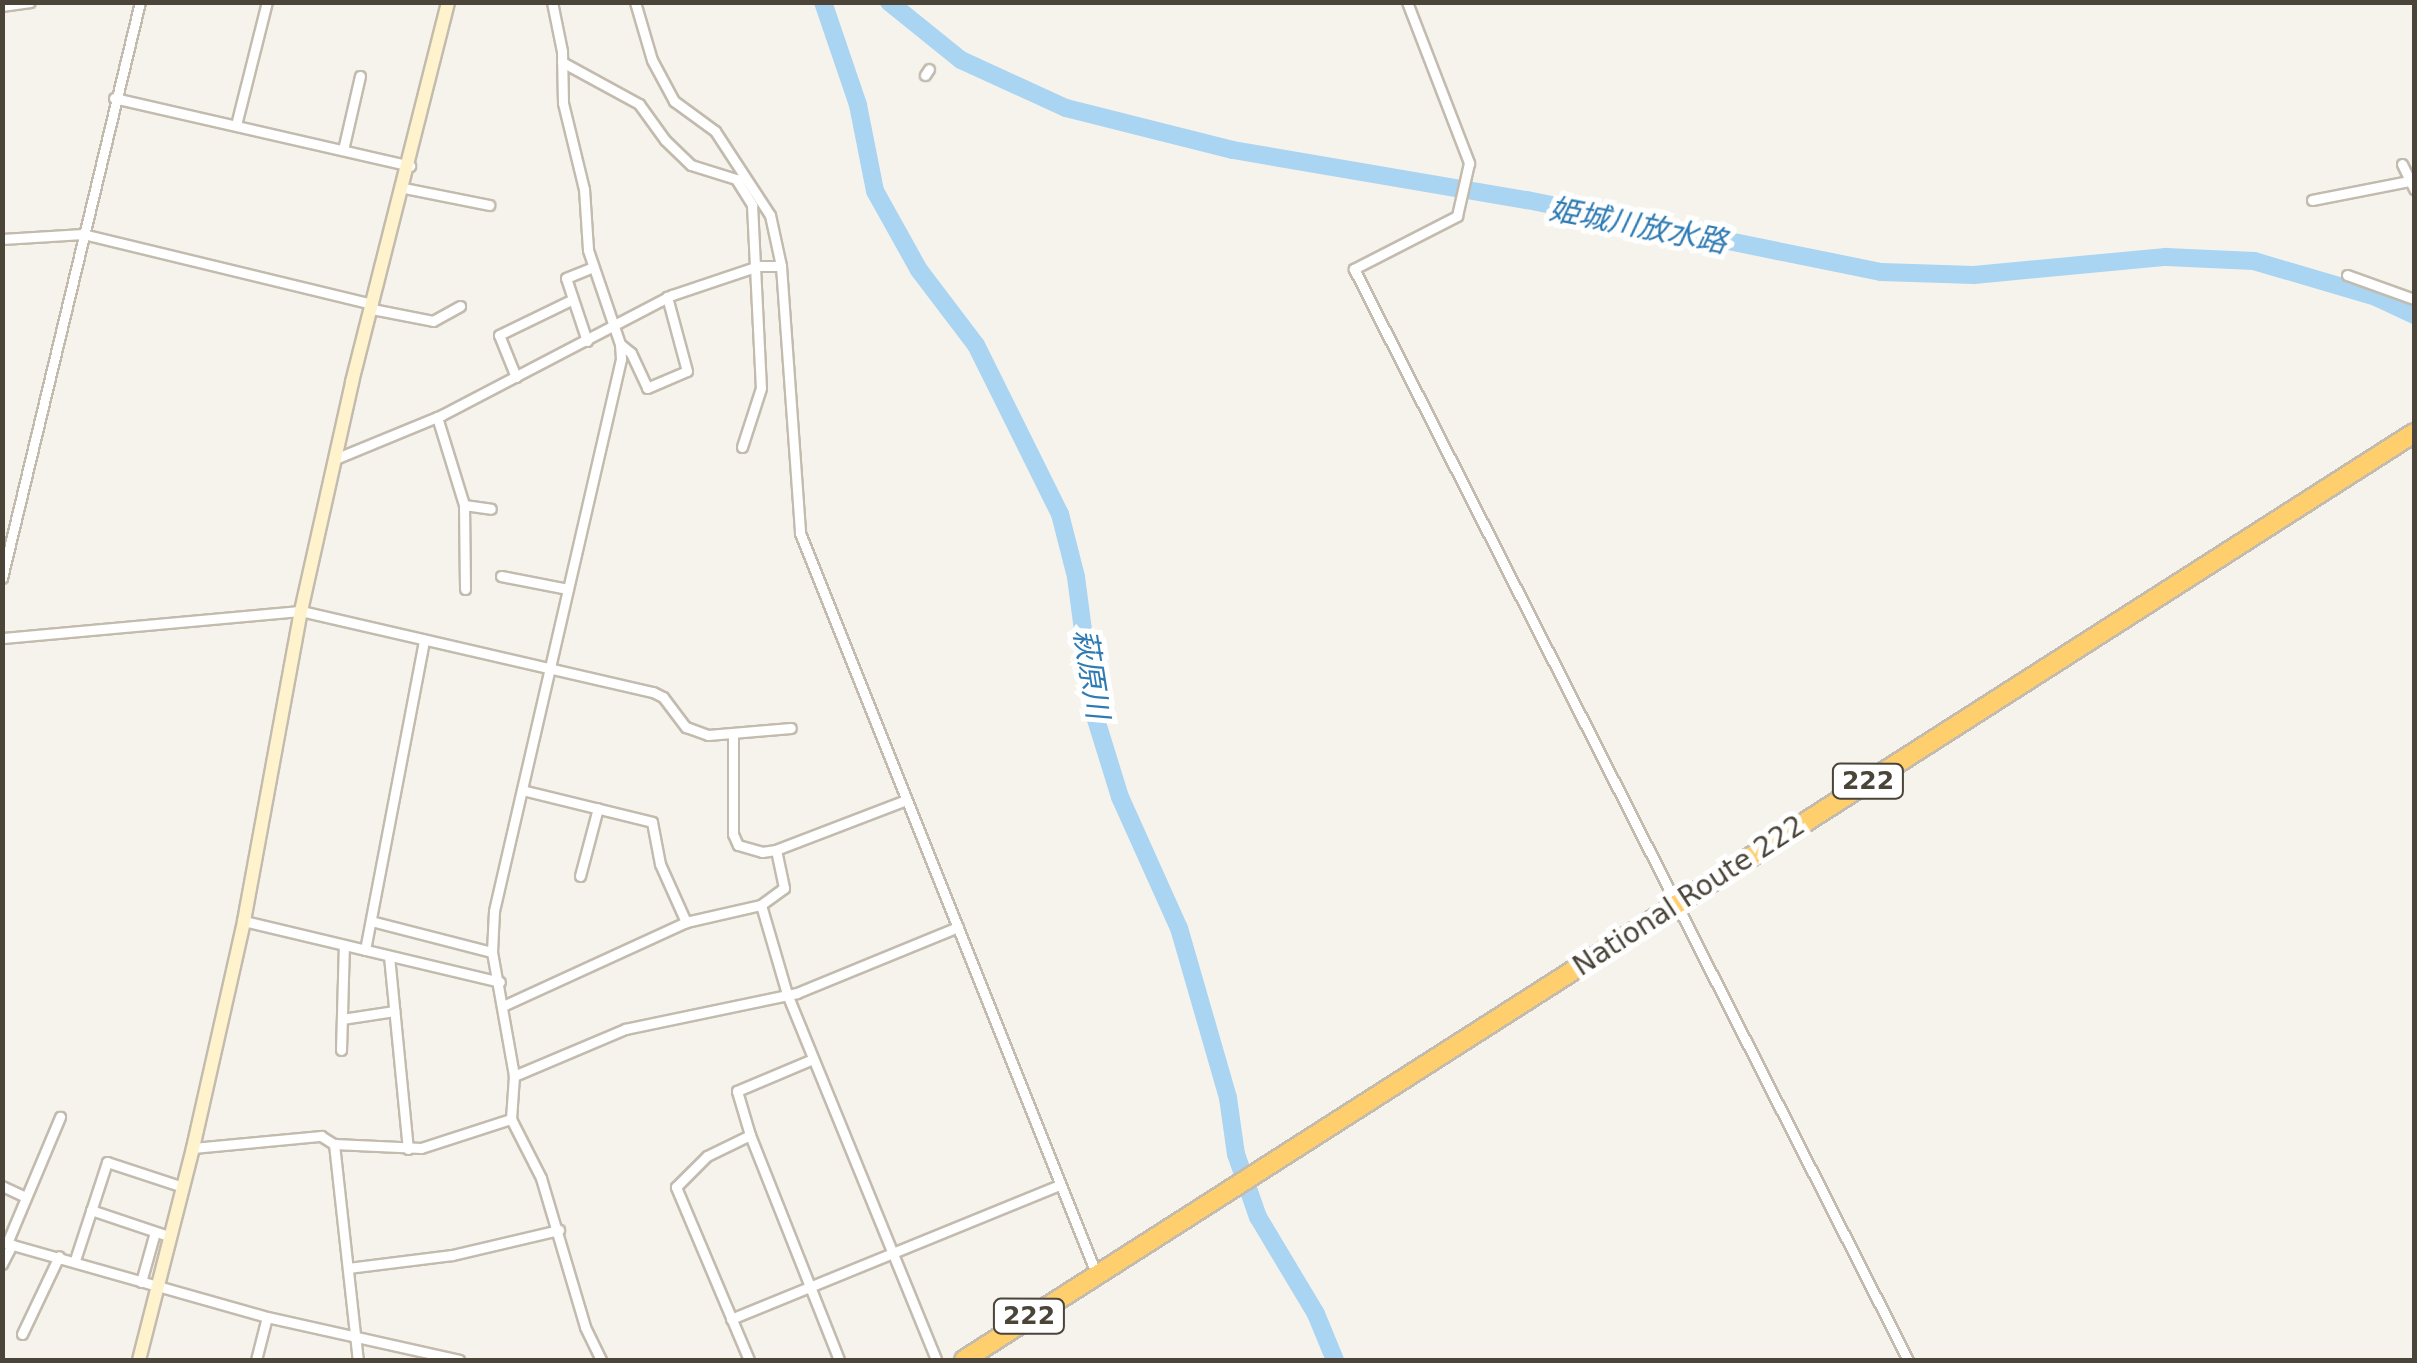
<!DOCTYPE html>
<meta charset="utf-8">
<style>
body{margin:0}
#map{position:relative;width:2417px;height:1363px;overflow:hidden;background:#f6f3ec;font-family:"DejaVu Sans","Noto Sans JP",sans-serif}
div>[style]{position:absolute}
.river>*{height:18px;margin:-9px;padding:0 9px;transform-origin:9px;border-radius:9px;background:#a9d4f2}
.roads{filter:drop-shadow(2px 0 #c2bbae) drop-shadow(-2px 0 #c2bbae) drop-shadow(0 2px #c2bbae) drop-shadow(0 -2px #c2bbae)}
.street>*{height:9px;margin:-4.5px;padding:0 4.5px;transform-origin:4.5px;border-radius:4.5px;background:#fff}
.secondary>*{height:12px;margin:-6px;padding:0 6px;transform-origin:6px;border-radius:6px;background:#fff3cd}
.highway>*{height:18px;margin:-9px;padding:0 9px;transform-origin:9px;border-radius:9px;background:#ffcf6e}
span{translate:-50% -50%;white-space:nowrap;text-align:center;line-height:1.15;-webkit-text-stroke:10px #fff;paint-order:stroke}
.shield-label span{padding:2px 8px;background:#fff;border:2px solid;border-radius:8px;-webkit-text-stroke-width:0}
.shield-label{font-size:25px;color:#4b4439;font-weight:700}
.street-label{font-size:28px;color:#4b4439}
.water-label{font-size:30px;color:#2e7ab2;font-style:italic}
.frame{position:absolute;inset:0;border:5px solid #4b4439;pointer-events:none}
</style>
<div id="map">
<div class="river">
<div style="left:823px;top:2px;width:109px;rotate:71.2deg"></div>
<div style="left:858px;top:105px;width:88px;rotate:78.8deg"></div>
<div style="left:875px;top:191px;width:90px;rotate:60.9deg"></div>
<div style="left:919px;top:270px;width:94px;rotate:52.8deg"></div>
<div style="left:976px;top:345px;width:189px;rotate:63.6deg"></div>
<div style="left:1060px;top:514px;width:65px;rotate:75.7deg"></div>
<div style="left:1076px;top:577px;width:137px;rotate:82.5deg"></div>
<div style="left:1094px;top:713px;width:88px;rotate:72.8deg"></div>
<div style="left:1120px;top:797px;width:144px;rotate:65.8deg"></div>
<div style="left:1179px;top:928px;width:177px;rotate:73.9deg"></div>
<div style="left:1228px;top:1098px;width:57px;rotate:81.9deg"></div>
<div style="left:1236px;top:1154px;width:67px;rotate:70.8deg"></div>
<div style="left:1258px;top:1217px;width:113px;rotate:59.1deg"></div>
<div style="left:1316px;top:1314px;width:50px;rotate:67.6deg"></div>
<div style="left:889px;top:2px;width:92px;rotate:38.9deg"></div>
<div style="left:961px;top:60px;width:115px;rotate:24.6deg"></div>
<div style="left:1066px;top:108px;width:172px;rotate:14.1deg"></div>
<div style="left:1233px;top:150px;width:298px;rotate:9.7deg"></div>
<div style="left:1527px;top:200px;width:361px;rotate:11.5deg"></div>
<div style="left:1881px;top:272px;width:93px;rotate:1.8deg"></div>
<div style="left:1974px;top:275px;width:193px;rotate:-5.4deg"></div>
<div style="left:2166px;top:257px;width:88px;rotate:2.6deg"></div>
<div style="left:2254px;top:261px;width:127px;rotate:16.4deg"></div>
<div style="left:2376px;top:297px;width:42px;rotate:25.3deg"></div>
</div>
<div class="roads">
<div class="street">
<div style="left:552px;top:2px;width:50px;rotate:78.5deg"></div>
<div style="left:562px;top:51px;width:52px;rotate:88.9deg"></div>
<div style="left:563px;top:103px;width:89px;rotate:76.3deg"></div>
<div style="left:584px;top:189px;width:61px;rotate:86.2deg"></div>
<div style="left:588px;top:250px;width:99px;rotate:71.2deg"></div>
<div style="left:620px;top:344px;width:15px;rotate:86deg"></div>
<div style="left:621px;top:359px;width:566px;rotate:102.96deg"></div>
<div style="left:494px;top:911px;width:41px;rotate:92.8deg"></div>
<div style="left:492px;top:952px;width:126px;rotate:79.9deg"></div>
<div style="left:514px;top:1076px;width:43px;rotate:94deg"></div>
<div style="left:511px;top:1119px;width:66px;rotate:63deg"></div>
<div style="left:541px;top:1178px;width:155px;rotate:73.5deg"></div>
<div style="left:585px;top:1327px;width:37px;rotate:64deg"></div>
<div style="left:635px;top:2px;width:60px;rotate:73.7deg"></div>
<div style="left:652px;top:60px;width:47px;rotate:61.8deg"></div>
<div style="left:674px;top:101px;width:51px;rotate:36.2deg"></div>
<div style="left:715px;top:131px;width:100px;rotate:56.8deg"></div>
<div style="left:770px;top:215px;width:52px;rotate:77.8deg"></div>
<div style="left:781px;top:266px;width:268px;rotate:85.9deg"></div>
<div style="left:800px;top:533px;width:797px;rotate:68.2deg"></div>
<div style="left:1407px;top:2px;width:173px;rotate:68.9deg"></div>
<div style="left:1469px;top:163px;width:54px;rotate:102.8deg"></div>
<div style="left:1457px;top:216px;width:116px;rotate:152.8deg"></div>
<div style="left:1354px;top:269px;width:1224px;rotate:63.08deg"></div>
<div style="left:2px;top:6px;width:28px;rotate:-8deg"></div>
<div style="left:562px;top:62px;width:88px;rotate:28.6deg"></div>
<div style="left:639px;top:104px;width:44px;rotate:54.2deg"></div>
<div style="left:665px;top:140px;width:36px;rotate:44deg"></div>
<div style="left:691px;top:165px;width:47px;rotate:17.3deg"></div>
<div style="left:736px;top:179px;width:31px;rotate:58deg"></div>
<div style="left:752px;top:205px;width:183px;rotate:87.2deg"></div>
<div style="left:761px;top:388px;width:62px;rotate:107.9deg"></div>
<div style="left:925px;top:75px;width:7px;rotate:-56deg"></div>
<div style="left:114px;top:98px;width:304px;rotate:12.9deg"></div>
<div style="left:236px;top:125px;width:127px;rotate:-75.9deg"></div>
<div style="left:343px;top:150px;width:76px;rotate:-77.1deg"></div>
<div style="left:2402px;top:164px;width:28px;rotate:64deg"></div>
<div style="left:404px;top:188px;width:87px;rotate:11.3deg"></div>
<div style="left:2312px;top:200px;width:104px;rotate:-11.1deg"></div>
<div style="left:2px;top:239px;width:81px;rotate:-3.5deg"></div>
<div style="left:83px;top:234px;width:298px;rotate:13.6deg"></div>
<div style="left:2347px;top:275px;width:71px;rotate:19.7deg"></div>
<div style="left:372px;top:309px;width:62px;rotate:11.1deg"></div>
<div style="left:433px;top:321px;width:31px;rotate:-29deg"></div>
<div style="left:587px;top:341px;width:66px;rotate:-108.4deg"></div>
<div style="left:566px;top:278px;width:29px;rotate:-22deg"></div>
<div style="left:620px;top:344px;width:14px;rotate:39deg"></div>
<div style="left:631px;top:353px;width:38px;rotate:65deg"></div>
<div style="left:647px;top:388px;width:43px;rotate:-23deg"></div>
<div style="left:687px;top:371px;width:77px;rotate:-105.1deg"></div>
<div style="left:516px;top:377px;width:45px;rotate:-112deg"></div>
<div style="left:499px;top:335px;width:82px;rotate:-25.9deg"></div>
<div style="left:437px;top:417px;width:92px;rotate:72.9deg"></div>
<div style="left:464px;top:505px;width:27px;rotate:8deg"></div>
<div style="left:335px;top:459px;width:116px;rotate:-22.4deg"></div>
<div style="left:442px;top:415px;width:259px;rotate:-27.6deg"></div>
<div style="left:672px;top:295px;width:91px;rotate:-18.6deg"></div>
<div style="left:758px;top:266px;width:23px"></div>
<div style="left:464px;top:505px;width:84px;rotate:89.3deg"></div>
<div style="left:501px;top:576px;width:68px;rotate:11deg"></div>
<div style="left:2px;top:578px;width:592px;rotate:-76.53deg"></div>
<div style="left:2px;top:638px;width:300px;rotate:-5.2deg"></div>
<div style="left:301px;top:611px;width:361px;rotate:13deg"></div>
<div style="left:653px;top:692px;width:11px;rotate:27deg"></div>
<div style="left:663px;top:697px;width:38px;rotate:53deg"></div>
<div style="left:686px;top:727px;width:23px;rotate:20deg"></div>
<div style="left:708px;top:735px;width:83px;rotate:-4.8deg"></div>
<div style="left:733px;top:733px;width:101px;rotate:90deg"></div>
<div style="left:733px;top:834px;width:12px;rotate:66deg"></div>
<div style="left:738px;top:845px;width:25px;rotate:16deg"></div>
<div style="left:762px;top:852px;width:14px;rotate:-8deg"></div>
<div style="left:522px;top:790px;width:134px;rotate:13.8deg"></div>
<div style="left:652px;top:822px;width:43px;rotate:79.2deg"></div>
<div style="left:660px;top:864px;width:64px;rotate:65.9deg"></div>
<div style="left:906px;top:800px;width:139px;rotate:159deg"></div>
<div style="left:776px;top:850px;width:39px;rotate:78deg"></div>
<div style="left:784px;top:888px;width:29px;rotate:144deg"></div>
<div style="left:761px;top:905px;width:93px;rotate:73.7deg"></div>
<div style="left:787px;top:994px;width:395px;rotate:67.8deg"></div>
<div style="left:580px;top:876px;width:70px;rotate:-75.2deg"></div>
<div style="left:244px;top:921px;width:263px;rotate:13.4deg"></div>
<div style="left:371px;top:921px;width:125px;rotate:14.4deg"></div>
<div style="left:365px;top:950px;width:316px;rotate:-79.2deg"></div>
<div style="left:389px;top:956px;width:194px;rotate:84.4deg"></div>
<div style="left:505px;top:1005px;width:199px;rotate:-24.6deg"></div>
<div style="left:686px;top:922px;width:77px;rotate:-12.8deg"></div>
<div style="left:342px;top:1019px;width:53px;rotate:-8.7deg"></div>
<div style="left:341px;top:1050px;width:105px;rotate:-88.4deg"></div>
<div style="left:514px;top:1076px;width:121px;rotate:-22.9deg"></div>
<div style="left:625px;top:1029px;width:176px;rotate:-11.8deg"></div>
<div style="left:797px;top:993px;width:174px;rotate:-22.3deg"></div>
<div style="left:750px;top:1135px;width:242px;rotate:68.4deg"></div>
<div style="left:334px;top:1144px;width:217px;rotate:83.7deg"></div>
<div style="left:193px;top:1148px;width:129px;rotate:-5.4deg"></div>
<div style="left:321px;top:1136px;width:15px;rotate:32deg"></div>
<div style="left:334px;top:1144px;width:87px;rotate:2.6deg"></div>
<div style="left:421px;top:1148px;width:95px;rotate:-17.9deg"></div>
<div style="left:2px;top:1186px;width:26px;rotate:25deg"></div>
<div style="left:91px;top:1210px;width:84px;rotate:18.6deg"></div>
<div style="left:2px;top:1242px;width:275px;rotate:15.8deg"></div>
<div style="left:267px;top:1317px;width:197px;rotate:12.6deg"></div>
<div style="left:7px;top:1243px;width:137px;rotate:-67.2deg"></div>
<div style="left:75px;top:1260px;width:103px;rotate:-71.9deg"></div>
<div style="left:107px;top:1162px;width:80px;rotate:18.2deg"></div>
<div style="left:2px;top:1264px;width:22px;rotate:-63deg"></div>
<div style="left:348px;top:1268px;width:105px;rotate:-7.1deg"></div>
<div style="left:452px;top:1255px;width:110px;rotate:-13.2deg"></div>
<div style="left:141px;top:1282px;width:52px;rotate:-74.4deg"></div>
<div style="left:731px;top:1319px;width:355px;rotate:-22.2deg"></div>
<div style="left:22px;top:1334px;width:86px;rotate:-64.6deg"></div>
<div style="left:256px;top:1360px;width:44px;rotate:-75.7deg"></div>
<div style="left:749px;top:1360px;width:188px;rotate:-112.9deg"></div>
<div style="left:676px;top:1187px;width:44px;rotate:-45deg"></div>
<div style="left:707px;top:1156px;width:48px;rotate:-26deg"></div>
<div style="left:750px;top:1135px;width:46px;rotate:-106.5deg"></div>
<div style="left:737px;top:1091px;width:82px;rotate:-22.8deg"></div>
</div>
<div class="secondary">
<div style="left:139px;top:1360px;width:219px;rotate:-75.7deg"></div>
<div style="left:193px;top:1148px;width:233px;rotate:-77.3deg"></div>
<div style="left:244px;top:921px;width:315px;rotate:-79.6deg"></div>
<div style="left:301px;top:611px;width:235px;rotate:-77.4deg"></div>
<div style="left:352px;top:382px;width:392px;rotate:-75.8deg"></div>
</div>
<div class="highway">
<div style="left:964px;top:1360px;width:1721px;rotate:-32.59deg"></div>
</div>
</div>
<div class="shield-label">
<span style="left:1868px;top:781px">222</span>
<span style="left:1029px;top:1316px">222</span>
</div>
<div class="street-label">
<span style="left:1689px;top:896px;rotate:-33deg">National Route 222</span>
</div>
<div class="water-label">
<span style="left:1638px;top:226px;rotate:11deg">姫城川放水路</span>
<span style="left:1091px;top:674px;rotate:81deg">萩原川</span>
</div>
<div class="frame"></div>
</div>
